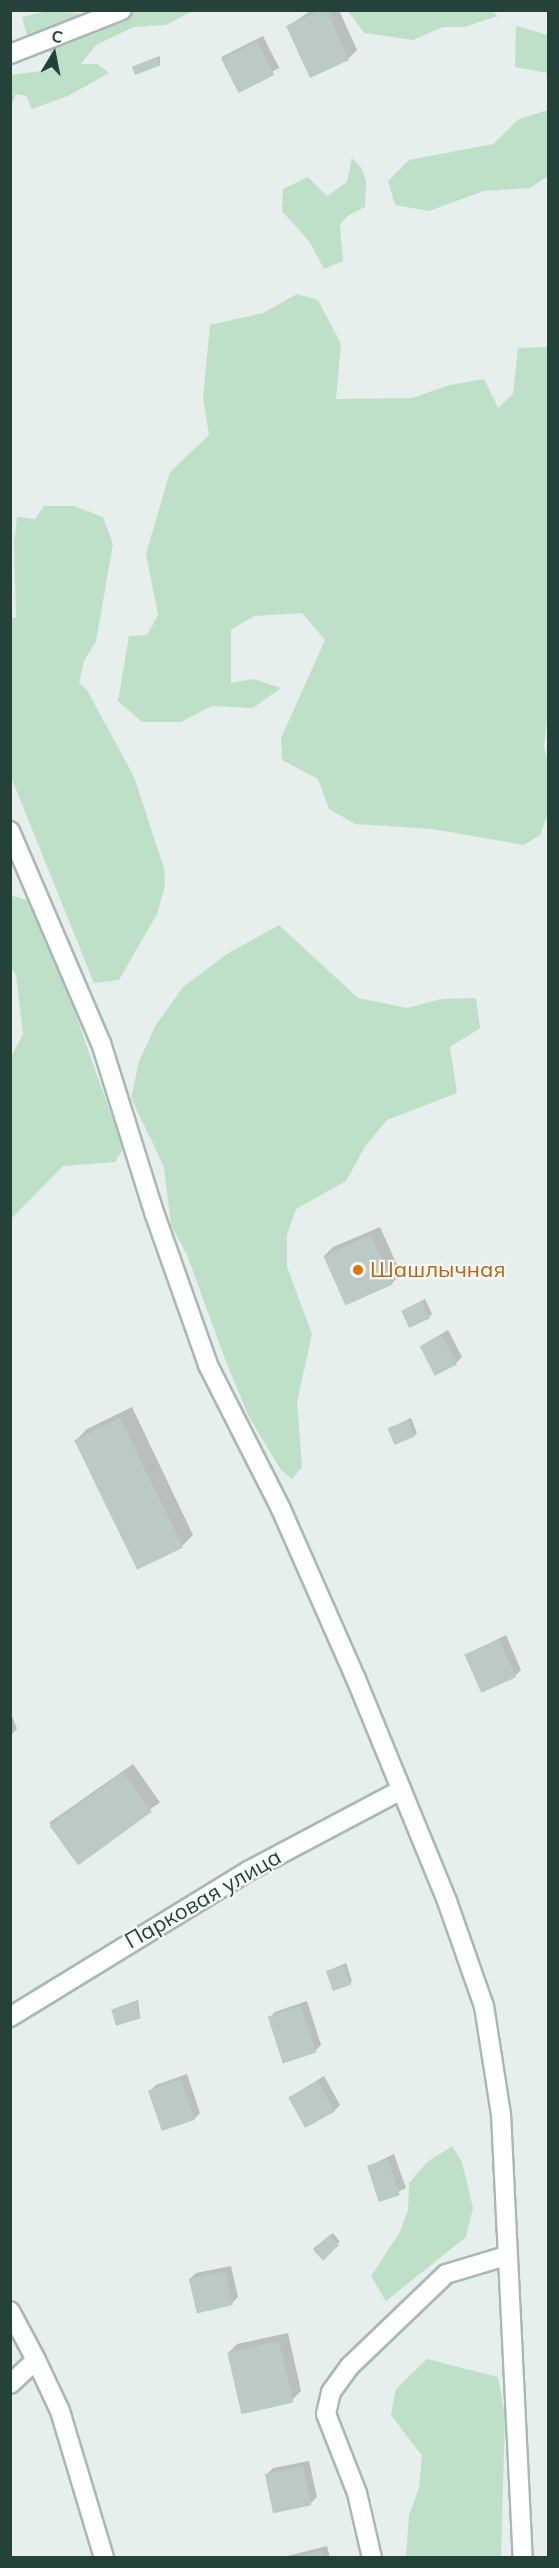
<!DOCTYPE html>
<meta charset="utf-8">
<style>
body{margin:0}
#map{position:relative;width:559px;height:2568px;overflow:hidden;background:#e6efeb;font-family:Mulish,sans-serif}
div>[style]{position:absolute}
.green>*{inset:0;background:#bfe0c8}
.shadow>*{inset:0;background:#0003;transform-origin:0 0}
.building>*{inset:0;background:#bbcac4;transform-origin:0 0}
.roads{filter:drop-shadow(2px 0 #a8b8b2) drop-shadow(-2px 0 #a8b8b2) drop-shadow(0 2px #a8b8b2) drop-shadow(0 -2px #a8b8b2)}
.minor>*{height:18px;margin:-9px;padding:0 9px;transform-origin:9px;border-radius:9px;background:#fff}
.secondary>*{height:18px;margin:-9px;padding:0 9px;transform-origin:9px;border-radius:9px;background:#fff}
.dots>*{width:16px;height:16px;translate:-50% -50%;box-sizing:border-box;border:3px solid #f7fbf9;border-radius:50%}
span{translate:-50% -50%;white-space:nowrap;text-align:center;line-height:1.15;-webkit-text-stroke:4.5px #f7fbf9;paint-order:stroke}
.food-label{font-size:22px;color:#c56008}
.left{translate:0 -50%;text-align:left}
.street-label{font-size:22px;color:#24423a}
.frame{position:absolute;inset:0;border:12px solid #24423a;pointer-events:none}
.north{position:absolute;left:24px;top:24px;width:60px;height:60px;-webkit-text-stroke:4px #f7fbf9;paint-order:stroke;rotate:10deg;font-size:16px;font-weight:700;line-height:24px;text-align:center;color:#24423a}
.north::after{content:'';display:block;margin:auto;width:21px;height:27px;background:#24423a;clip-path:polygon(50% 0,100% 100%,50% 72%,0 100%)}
</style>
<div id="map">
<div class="green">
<div style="clip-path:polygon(51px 10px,88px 15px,110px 11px,192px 11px,166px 25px,134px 27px,96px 45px,81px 64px,97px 64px,109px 73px,68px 96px,32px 109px,26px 96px,16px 94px,11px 106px,11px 75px,56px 69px,49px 50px,29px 42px,22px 17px)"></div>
<div style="clip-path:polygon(352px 11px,491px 10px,498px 16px,464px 27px,443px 27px,413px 40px,364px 33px,349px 12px)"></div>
<div style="clip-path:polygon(516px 26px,548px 35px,548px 73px,515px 67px)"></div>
<div style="clip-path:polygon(548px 110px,548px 176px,530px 188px,484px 191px,429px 211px,395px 205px,388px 181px,409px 160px,493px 144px,519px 119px)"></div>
<div style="clip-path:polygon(352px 158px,362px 169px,366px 181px,365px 207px,349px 215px,340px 224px,343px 261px,324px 269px,309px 241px,282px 211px,283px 189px,308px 177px,327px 196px,347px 182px)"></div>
<div style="clip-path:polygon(297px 294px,318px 300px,341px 344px,336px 399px,412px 398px,450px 385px,484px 379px,498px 408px,513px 394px,518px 348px,548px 347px,548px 712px,544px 747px,548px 760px,548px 813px,540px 835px,524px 845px,432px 829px,355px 824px,329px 809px,318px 779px,282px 760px,281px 738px,325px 640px,302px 613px,254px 616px,231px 630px,231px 683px,253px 679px,281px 688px,253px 708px,212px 706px,181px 722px,142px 722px,118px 701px,129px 636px,147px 635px,158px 615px,146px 554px,170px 472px,209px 435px,203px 399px,210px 325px,263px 313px)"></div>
<div style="clip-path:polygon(44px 506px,74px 506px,103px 517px,113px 544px,96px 641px,84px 661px,79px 683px,87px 690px,134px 777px,164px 868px,165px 886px,157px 914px,119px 980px,94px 983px,11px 777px,10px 619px,16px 617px,14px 544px,17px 517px,35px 519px)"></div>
<div style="clip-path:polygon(11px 895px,32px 902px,53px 950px,123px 1149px,115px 1162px,63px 1166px,11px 1219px,11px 1057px,23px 1034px,16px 975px,11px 968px)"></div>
<div style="clip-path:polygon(279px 925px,358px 998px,407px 1008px,442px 999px,476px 998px,480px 1028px,450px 1047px,457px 1093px,387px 1120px,366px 1145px,346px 1181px,296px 1209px,287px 1235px,287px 1267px,312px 1334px,297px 1402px,302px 1467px,292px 1479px,281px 1470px,249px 1417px,225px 1359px,187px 1255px,171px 1225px,164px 1167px,131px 1098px,139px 1061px,156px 1025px,183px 987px,227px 954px)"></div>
<div style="clip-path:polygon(452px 2146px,462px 2162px,473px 2208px,466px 2237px,386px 2301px,371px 2276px,400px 2232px,408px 2210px,409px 2183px,426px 2163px)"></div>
<div style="clip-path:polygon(427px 2359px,498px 2377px,505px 2415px,501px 2557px,406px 2557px,409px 2515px,419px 2488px,422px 2456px,391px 2415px,396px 2389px)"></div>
</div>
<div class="shadow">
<div style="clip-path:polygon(312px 10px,339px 10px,357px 50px,348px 59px,288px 26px)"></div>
<div style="left:263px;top:36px;width:36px;height:47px;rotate:63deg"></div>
<div style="clip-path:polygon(160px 56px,160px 64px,134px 69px,137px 66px)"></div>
<div style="clip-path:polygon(380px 1227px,401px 1274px,392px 1283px,324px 1256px,333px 1247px)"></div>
<div style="clip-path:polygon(425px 1299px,432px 1314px,429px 1317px,406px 1309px)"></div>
<div style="clip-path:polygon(448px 1330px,462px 1357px,456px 1363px,421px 1346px)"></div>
<div style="clip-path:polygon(132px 1407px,193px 1535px,182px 1546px,76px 1440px,87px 1429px)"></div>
<div style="clip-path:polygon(411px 1418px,417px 1433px,414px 1436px,390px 1428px)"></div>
<div style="clip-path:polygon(506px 1635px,521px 1670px,515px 1676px,466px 1655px)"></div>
<div style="clip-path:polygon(10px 1711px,17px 1729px,10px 1736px)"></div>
<div style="left:133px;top:1764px;width:47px;height:102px;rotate:55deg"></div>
<div style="clip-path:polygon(346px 1963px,352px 1981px,350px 1984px,327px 1971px)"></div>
<div style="clip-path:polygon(138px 2000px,140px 2017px,113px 2011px,116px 2008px)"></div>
<div style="clip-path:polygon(307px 2001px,321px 2045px,315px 2051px,269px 2018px,275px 2012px)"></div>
<div style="clip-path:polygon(187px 2074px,200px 2113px,194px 2119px,150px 2091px,156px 2085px)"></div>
<div style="clip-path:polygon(324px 2076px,340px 2105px,334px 2111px,290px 2097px)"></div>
<div style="clip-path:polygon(394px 2154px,406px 2188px,381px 2200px,369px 2166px)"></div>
<div style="left:333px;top:2233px;width:11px;height:25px;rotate:52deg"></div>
<div style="clip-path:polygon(231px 2266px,238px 2297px,232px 2303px,190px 2279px,196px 2273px)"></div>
<div style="clip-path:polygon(288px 2333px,301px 2391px,292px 2400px,228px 2353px,237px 2344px)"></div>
<div style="clip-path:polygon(309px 2461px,317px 2497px,311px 2503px,267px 2474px,273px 2468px)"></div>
<div style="clip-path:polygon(327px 2546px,330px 2558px,285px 2558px,287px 2556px)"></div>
</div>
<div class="building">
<div style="clip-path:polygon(320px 10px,327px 10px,349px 60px,310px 78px,286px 26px)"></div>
<div style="left:257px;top:41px;width:38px;height:40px;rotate:63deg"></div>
<div style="left:157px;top:57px;width:9px;height:27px;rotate:69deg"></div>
<div style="left:371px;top:1235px;width:54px;height:52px;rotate:66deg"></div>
<div style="left:422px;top:1301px;width:19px;height:23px;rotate:65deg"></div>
<div style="left:442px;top:1335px;width:33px;height:25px;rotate:63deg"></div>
<div style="left:120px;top:1418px;width:144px;height:51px;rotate:64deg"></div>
<div style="left:408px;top:1420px;width:18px;height:22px;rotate:68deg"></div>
<div style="left:499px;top:1639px;width:42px;height:38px;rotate:66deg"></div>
<div style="left:123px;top:1772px;width:49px;height:91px;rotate:54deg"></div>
<div style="left:344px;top:1965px;width:21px;height:19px;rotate:71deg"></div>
<div style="left:136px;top:2002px;width:17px;height:26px;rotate:73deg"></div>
<div style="left:301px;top:2006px;width:49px;height:35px;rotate:72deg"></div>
<div style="left:181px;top:2079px;width:43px;height:35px;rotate:71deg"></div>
<div style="left:318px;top:2081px;width:35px;height:34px;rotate:61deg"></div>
<div style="left:388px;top:2159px;width:38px;height:22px;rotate:72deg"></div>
<div style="left:329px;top:2235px;width:14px;height:22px;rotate:45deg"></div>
<div style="left:225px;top:2271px;width:35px;height:37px;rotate:77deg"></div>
<div style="left:279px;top:2341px;width:63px;height:53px;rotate:77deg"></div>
<div style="left:303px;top:2466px;width:40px;height:39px;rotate:78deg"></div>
<div style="clip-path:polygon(321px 2551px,323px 2558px,299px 2558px,299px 2557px)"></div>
</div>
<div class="roads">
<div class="minor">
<div style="left:10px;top:54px;width:120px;rotate:-21.4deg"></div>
<div style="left:10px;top:2017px;width:281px;rotate:-31.5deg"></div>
<div style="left:250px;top:1870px;width:171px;rotate:-27.9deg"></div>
<div style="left:10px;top:2311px;width:55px;rotate:62deg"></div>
<div style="left:36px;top:2360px;width:35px;rotate:137deg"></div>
<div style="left:36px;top:2360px;width:56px;rotate:64.8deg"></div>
<div style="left:60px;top:2411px;width:153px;rotate:73.3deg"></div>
<div style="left:372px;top:2558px;width:67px;rotate:-103deg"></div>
<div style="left:357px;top:2493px;width:85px;rotate:-111.4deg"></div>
<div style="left:326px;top:2414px;width:23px;rotate:-77deg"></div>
<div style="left:331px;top:2392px;width:32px;rotate:-54deg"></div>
<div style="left:350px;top:2366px;width:133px;rotate:-43.8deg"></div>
<div style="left:446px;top:2274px;width:63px;rotate:-16.7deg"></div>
</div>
<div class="secondary">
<div style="left:10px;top:831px;width:231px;rotate:66.8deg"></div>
<div style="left:101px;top:1043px;width:180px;rotate:72.6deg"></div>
<div style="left:155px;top:1215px;width:159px;rotate:70.5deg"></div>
<div style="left:208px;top:1365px;width:161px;rotate:63.1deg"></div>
<div style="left:281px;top:1509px;width:186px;rotate:66.2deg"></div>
<div style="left:356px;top:1679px;width:240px;rotate:67.7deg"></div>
<div style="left:447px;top:1901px;width:111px;rotate:70.6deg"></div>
<div style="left:484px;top:2006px;width:109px;rotate:81.1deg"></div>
<div style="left:501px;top:2114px;width:445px;rotate:87.2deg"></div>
</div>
</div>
<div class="dots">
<div style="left:358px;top:1270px;background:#e8710a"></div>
</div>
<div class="food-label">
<span class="left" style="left:370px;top:1270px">Шашлычная</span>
</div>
<div class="street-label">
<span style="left:203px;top:1899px;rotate:-30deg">Парковая улица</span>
</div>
<div class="frame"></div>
<div class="north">С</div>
</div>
